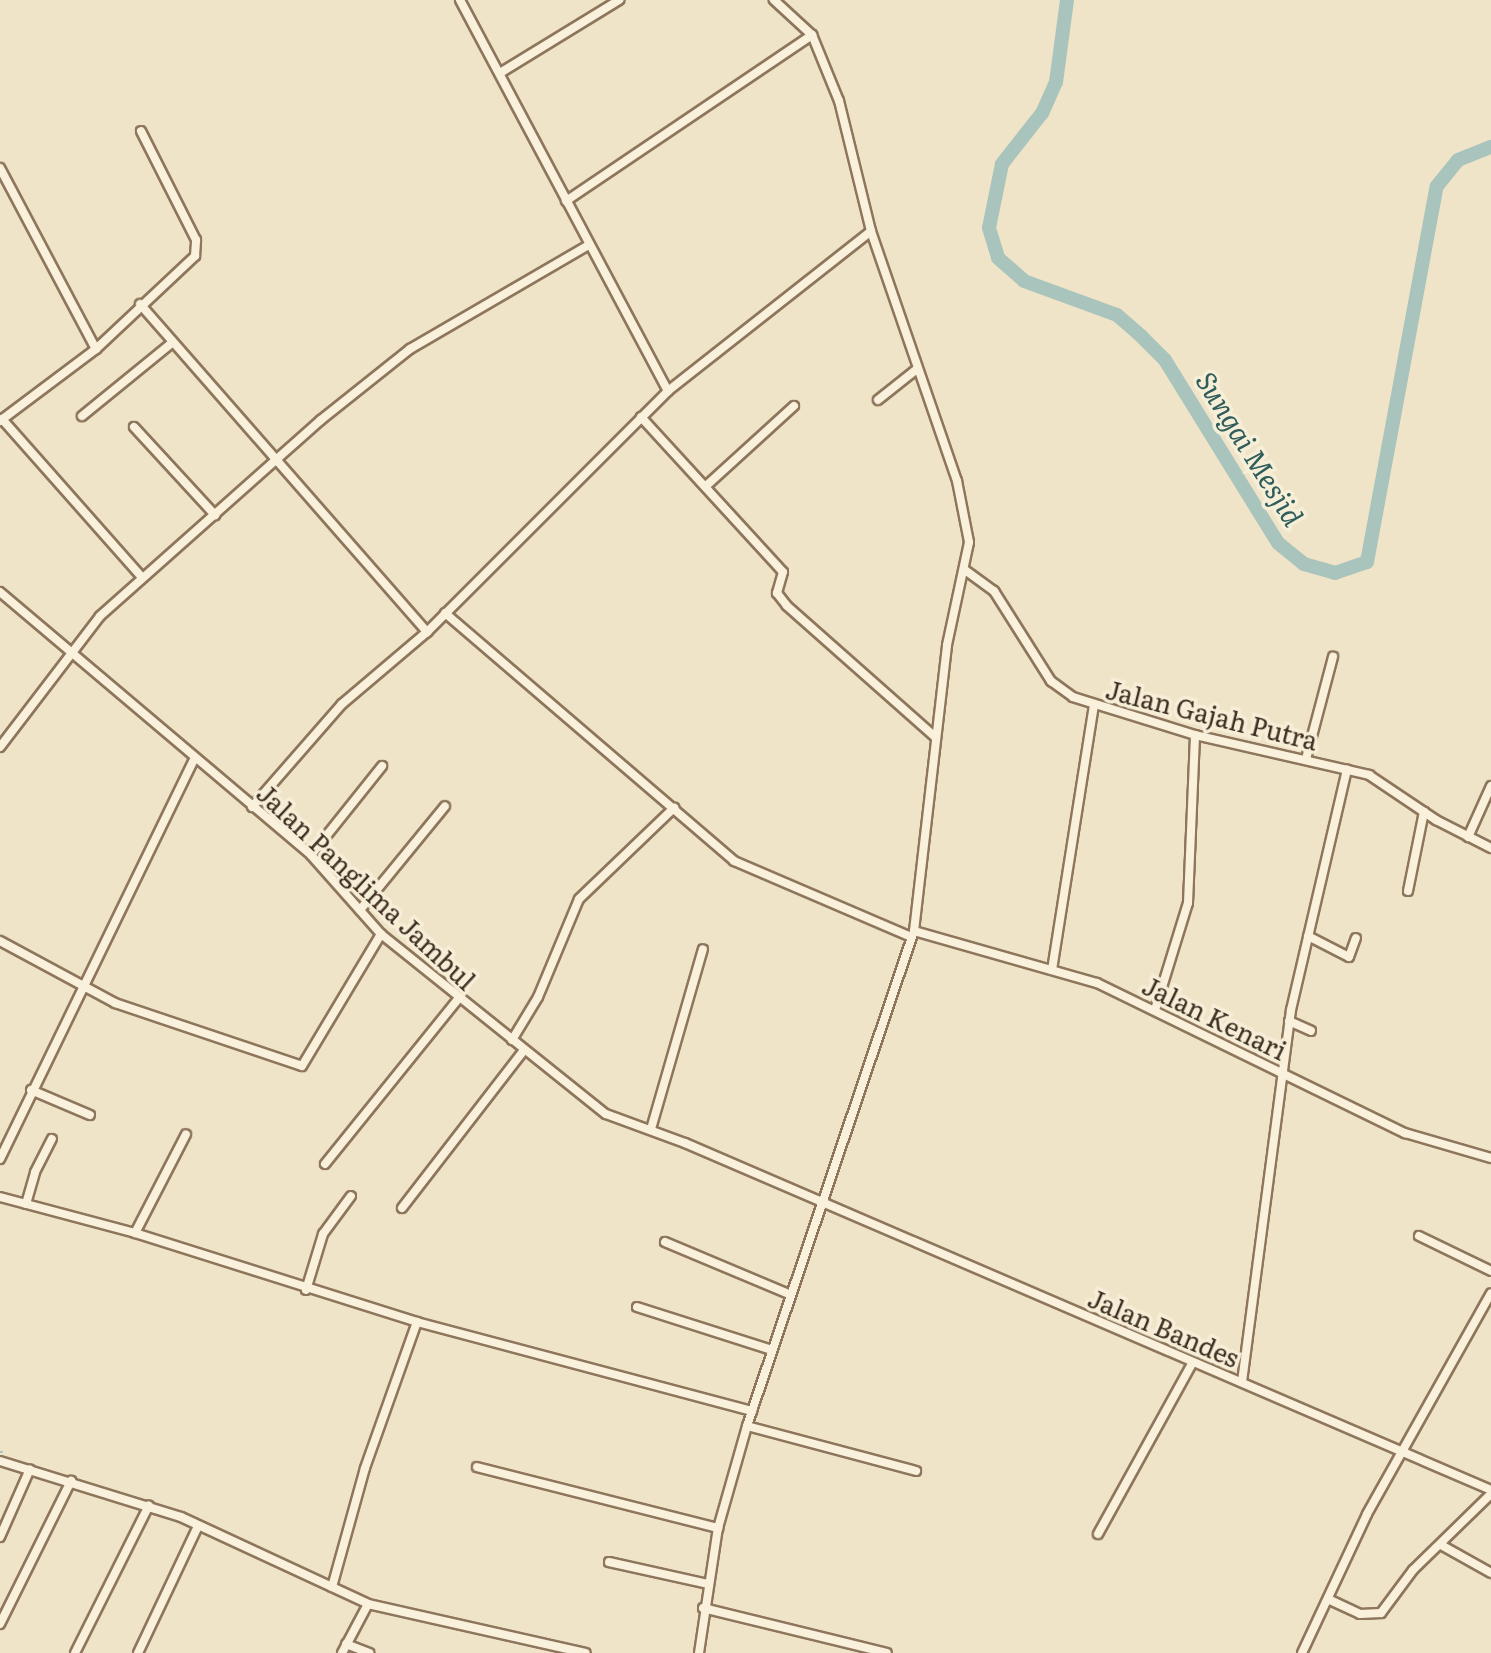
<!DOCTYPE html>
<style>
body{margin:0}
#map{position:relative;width:1491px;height:1653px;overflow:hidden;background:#f0e4c8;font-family:Literata,serif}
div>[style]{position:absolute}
.stream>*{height:2px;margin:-1px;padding:0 1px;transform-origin:1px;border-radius:1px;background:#a9c4bc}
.river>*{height:14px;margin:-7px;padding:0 7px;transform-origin:7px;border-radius:7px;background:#a9c4bc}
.roads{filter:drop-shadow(2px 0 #8d765c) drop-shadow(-2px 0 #8d765c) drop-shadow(0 2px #8d765c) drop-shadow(0 -2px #8d765c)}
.minor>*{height:8px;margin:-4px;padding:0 4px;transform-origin:4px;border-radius:4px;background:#faf1dc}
span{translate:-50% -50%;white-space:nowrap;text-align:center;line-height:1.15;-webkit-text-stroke:7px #f7eed8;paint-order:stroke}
.street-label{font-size:26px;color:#3d2e20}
.water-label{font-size:28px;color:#2f5d5a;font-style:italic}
</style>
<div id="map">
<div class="stream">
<div style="left:0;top:1452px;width:2px"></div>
</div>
<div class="river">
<div style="left:1067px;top:0;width:83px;rotate:97.6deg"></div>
<div style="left:1056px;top:82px;width:34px;rotate:114deg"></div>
<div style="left:1042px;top:113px;width:65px;rotate:128.1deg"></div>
<div style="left:1002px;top:164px;width:65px;rotate:101.5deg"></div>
<div style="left:989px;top:228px;width:31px;rotate:73deg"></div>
<div style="left:998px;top:258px;width:35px;rotate:41deg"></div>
<div style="left:1024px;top:281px;width:99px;rotate:20.1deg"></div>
<div style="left:1117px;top:315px;width:32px;rotate:41deg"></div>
<div style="left:1141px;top:336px;width:34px;rotate:45deg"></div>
<div style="left:1165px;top:360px;width:215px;rotate:58.3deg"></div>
<div style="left:1278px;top:543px;width:33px;rotate:39deg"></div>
<div style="left:1304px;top:564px;width:32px;rotate:16deg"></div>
<div style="left:1335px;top:573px;width:34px;rotate:-19deg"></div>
<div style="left:1367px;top:562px;width:382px;rotate:-79.5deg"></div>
<div style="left:1437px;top:186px;width:33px;rotate:-51deg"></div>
<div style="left:1458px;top:160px;width:35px;rotate:-22deg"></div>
</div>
<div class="roads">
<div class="minor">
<div style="left:460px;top:0;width:443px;rotate:62deg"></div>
<div style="left:500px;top:73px;width:140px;rotate:-31.5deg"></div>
<div style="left:0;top:168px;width:205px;rotate:62.1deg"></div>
<div style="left:566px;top:201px;width:297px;rotate:-34deg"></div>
<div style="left:140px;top:304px;width:436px;rotate:48.8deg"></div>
<div style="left:878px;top:400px;width:50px;rotate:-38.5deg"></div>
<div style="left:82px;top:416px;width:117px;rotate:-39.1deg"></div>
<div style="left:641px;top:417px;width:210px;rotate:47.5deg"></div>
<div style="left:783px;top:572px;width:22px;rotate:106deg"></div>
<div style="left:777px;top:593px;width:16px;rotate:52deg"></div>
<div style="left:787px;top:606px;width:198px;rotate:41.5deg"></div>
<div style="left:2px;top:419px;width:211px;rotate:48.5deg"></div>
<div style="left:0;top:421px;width:120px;rotate:-36.9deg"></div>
<div style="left:96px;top:349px;width:136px;rotate:-43.2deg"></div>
<div style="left:195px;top:256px;width:16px;rotate:-86deg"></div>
<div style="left:196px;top:240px;width:122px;rotate:-116.8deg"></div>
<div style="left:134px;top:427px;width:120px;rotate:47.4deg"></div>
<div style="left:706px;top:486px;width:119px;rotate:-42.3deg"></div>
<div style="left:965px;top:570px;width:36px;rotate:36deg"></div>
<div style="left:994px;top:591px;width:107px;rotate:57.7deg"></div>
<div style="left:1051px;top:681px;width:27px;rotate:36deg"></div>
<div style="left:1073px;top:697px;width:128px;rotate:17.3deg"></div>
<div style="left:1195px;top:735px;width:179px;rotate:12.9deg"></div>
<div style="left:1369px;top:775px;width:81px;rotate:33.9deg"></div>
<div style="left:1436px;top:820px;width:62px;rotate:27deg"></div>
<div style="left:0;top:592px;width:407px;rotate:40.2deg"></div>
<div style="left:311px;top:855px;width:106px;rotate:48.5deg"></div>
<div style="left:381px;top:934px;width:288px;rotate:38.7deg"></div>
<div style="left:606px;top:1114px;width:84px;rotate:20.2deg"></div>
<div style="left:685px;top:1143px;width:878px;rotate:23.29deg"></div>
<div style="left:445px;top:613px;width:381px;rotate:40.6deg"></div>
<div style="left:734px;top:861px;width:193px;rotate:23.2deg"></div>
<div style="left:0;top:747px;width:165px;rotate:-52.6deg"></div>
<div style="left:100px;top:616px;width:295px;rotate:-41.6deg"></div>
<div style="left:321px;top:420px;width:114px;rotate:-38.6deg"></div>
<div style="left:410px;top:349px;width:207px;rotate:-30.2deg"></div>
<div style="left:1306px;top:759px;width:106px;rotate:-75.2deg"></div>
<div style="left:252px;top:807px;width:137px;rotate:-48.9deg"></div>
<div style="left:342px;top:704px;width:111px;rotate:-40.3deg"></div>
<div style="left:427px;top:632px;width:341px;rotate:-45deg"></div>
<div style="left:668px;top:391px;width:258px;rotate:-38.2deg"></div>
<div style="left:1468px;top:837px;width:56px;rotate:-65.7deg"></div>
<div style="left:311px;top:855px;width:114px;rotate:-51.4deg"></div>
<div style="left:1408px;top:891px;width:81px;rotate:-78.6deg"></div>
<div style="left:360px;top:910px;width:134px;rotate:-50.7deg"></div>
<div style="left:914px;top:931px;width:190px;rotate:15.9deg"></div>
<div style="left:1097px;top:983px;width:343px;rotate:26deg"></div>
<div style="left:1405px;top:1133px;width:90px;rotate:16.2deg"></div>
<div style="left:1308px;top:936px;width:46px;rotate:27.1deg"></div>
<div style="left:1349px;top:957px;width:20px;rotate:-70deg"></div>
<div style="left:0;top:941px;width:131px;rotate:28.3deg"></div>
<div style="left:115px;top:1003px;width:197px;rotate:18.6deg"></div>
<div style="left:302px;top:1066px;width:154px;rotate:-59.1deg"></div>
<div style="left:1052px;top:970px;width:268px;rotate:-81deg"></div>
<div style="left:1155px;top:1010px;width:112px;rotate:-72.9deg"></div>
<div style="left:1188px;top:903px;width:168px;rotate:-87.6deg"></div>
<div style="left:1289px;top:1021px;width:24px;rotate:24deg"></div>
<div style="left:512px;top:1040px;width:50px;rotate:-58.8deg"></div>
<div style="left:538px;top:997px;width:106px;rotate:-67.3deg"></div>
<div style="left:579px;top:899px;width:132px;rotate:-43.8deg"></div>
<div style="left:31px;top:1090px;width:64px;rotate:23deg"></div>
<div style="left:651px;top:1129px;width:187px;rotate:-73.9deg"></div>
<div style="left:0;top:1159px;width:446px;rotate:-64.1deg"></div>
<div style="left:325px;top:1164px;width:212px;rotate:-51.1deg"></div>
<div style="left:0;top:1197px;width:140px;rotate:14.9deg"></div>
<div style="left:135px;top:1233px;width:296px;rotate:17.5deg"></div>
<div style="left:417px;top:1322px;width:347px;rotate:14.9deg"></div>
<div style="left:26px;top:1204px;width:33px;rotate:-74deg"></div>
<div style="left:35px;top:1172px;width:37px;rotate:-63deg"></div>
<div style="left:402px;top:1208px;width:200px;rotate:-52.3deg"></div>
<div style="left:135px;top:1233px;width:111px;rotate:-62.7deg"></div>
<div style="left:1419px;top:1236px;width:80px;rotate:25.9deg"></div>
<div style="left:665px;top:1242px;width:134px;rotate:22.8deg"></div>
<div style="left:306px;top:1290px;width:59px;rotate:-73.1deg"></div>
<div style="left:323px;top:1234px;width:47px;rotate:-53.6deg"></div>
<div style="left:637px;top:1307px;width:142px;rotate:17.7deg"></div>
<div style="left:1242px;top:1382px;width:375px;rotate:-82.5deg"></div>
<div style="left:1291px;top:1010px;width:247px;rotate:-76.9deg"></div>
<div style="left:747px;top:1426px;width:175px;rotate:14.9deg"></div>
<div style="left:0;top:1461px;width:189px;rotate:17.2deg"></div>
<div style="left:181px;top:1517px;width:206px;rotate:24.9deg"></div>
<div style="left:368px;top:1604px;width:223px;rotate:12.7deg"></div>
<div style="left:477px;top:1467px;width:249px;rotate:14.2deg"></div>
<div style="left:1098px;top:1534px;width:194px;rotate:-61.1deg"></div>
<div style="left:0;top:1537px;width:74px;rotate:-66.2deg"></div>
<div style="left:1441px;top:1545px;width:57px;rotate:29.2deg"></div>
<div style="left:609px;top:1562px;width:101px;rotate:12.5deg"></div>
<div style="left:332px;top:1587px;width:123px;rotate:-74.5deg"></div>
<div style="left:365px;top:1468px;width:155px;rotate:-70.4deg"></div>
<div style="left:1330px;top:1600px;width:33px;rotate:25deg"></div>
<div style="left:1360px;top:1614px;width:21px;rotate:-3deg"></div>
<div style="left:1381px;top:1613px;width:54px;rotate:-53.3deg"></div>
<div style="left:1413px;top:1570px;width:109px;rotate:-44.3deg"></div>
<div style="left:703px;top:1608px;width:189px;rotate:13.7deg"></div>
<div style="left:0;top:1624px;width:160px;rotate:-63.6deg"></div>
<div style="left:346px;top:1644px;width:25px;rotate:21deg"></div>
<div style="left:75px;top:1653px;width:165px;rotate:-63.4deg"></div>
<div style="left:138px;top:1653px;width:140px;rotate:-64.7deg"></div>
<div style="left:342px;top:1653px;width:55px;rotate:-62deg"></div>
<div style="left:699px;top:1653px;width:126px;rotate:-81.4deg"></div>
<div style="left:718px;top:1528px;width:106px;rotate:-74.1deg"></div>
<div style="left:747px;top:1426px;width:522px;rotate:-71.36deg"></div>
<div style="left:914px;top:931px;width:288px;rotate:-83.4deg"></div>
<div style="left:947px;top:645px;width:105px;rotate:-77.9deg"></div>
<div style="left:969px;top:542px;width:62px;rotate:-101.1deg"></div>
<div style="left:957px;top:481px;width:264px;rotate:-109deg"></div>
<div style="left:871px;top:231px;width:134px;rotate:-103.8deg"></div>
<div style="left:839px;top:101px;width:71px;rotate:-112.2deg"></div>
<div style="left:812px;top:35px;width:52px;rotate:-137.4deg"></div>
<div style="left:1302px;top:1653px;width:153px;rotate:-64.9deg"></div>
<div style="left:1367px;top:1514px;width:253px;rotate:-60.7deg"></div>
</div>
</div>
<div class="street-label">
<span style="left:1212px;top:714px;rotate:14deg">Jalan Gajah Putra</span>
<span style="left:367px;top:886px;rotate:43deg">Jalan Panglima Jambul</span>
<span style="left:1215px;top:1017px;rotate:26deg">Jalan Kenari</span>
<span style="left:1164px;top:1327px;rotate:23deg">Jalan Bandes</span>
</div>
<div class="water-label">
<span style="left:1251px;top:448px;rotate:58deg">Sungai Mesjid</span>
</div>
</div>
